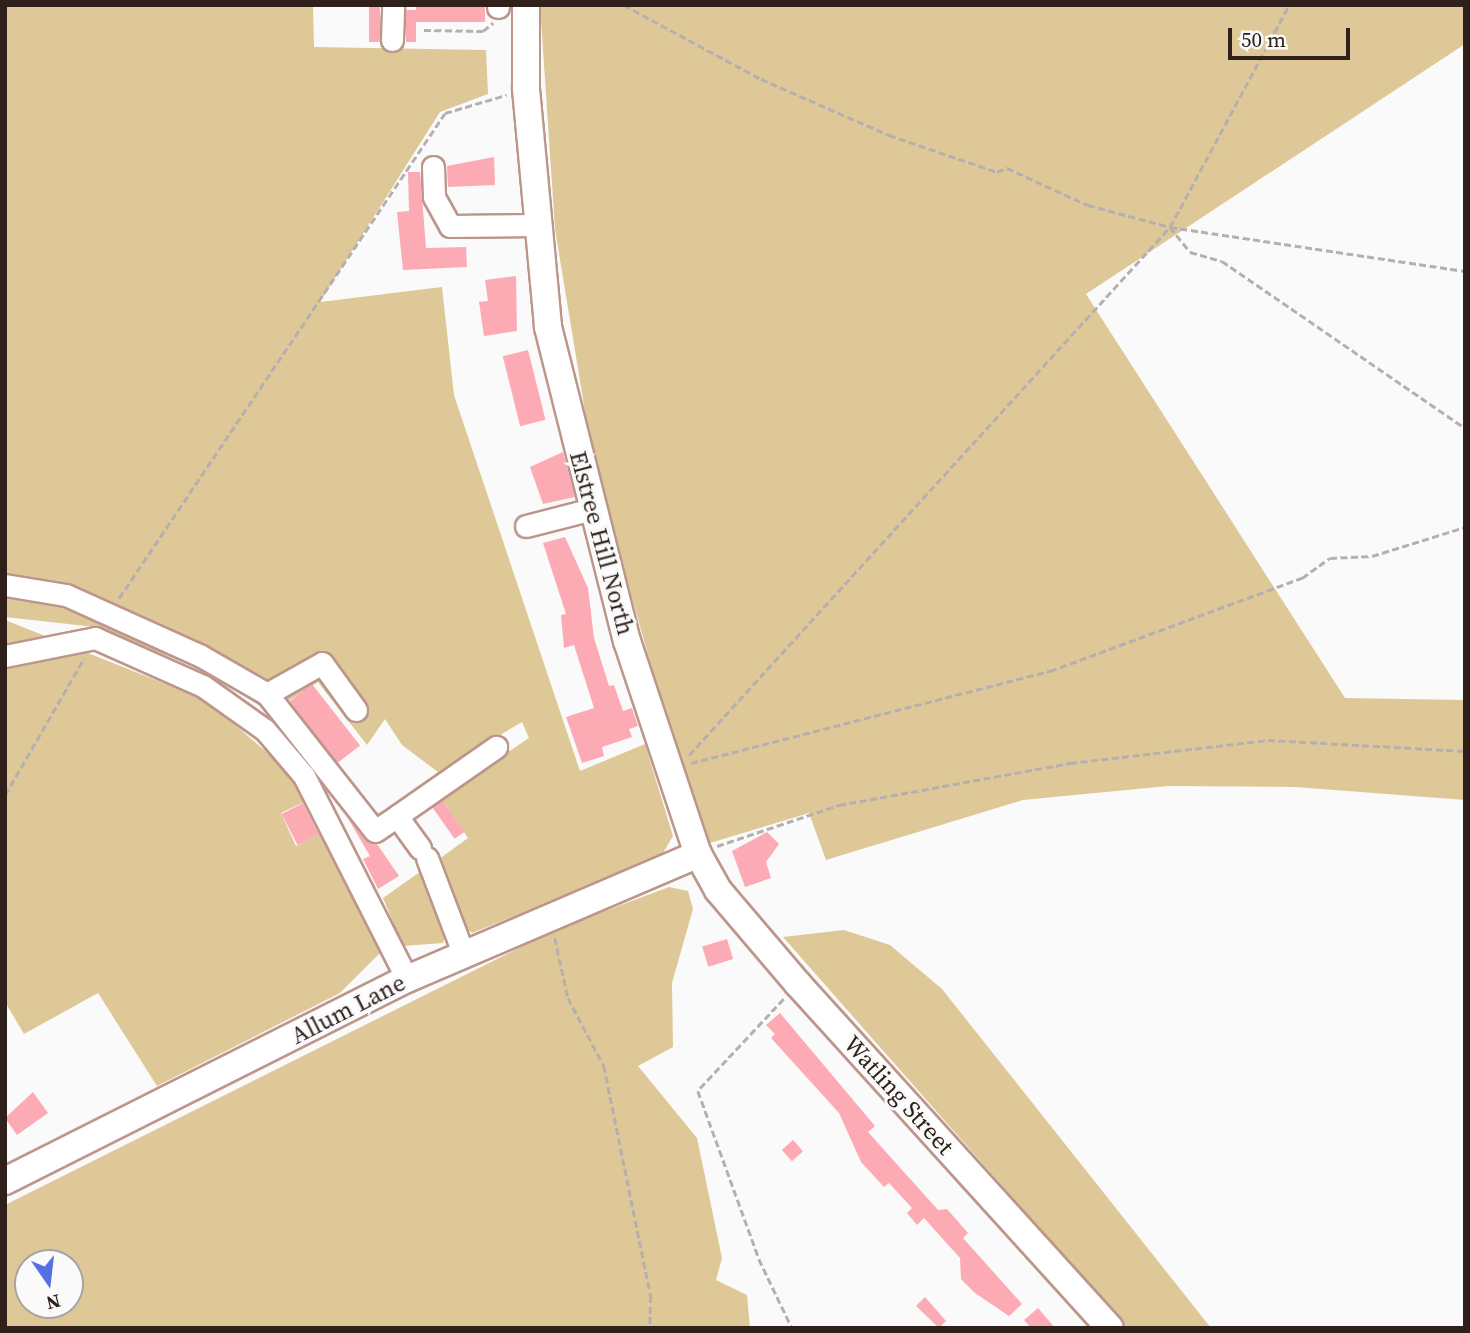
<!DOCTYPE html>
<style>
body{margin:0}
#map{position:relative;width:1470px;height:1333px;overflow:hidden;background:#fafafa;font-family:"Source Serif 4",serif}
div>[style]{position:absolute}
.green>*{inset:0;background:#dfc897}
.building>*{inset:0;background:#fcaab4;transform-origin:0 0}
.path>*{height:2.5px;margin-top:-1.25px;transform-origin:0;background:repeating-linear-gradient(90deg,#b5b0af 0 7px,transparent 0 10.5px)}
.roads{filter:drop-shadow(2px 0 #bd968b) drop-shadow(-2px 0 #bd968b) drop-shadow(0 2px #bd968b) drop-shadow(0 -2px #bd968b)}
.minor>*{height:21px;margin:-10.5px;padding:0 10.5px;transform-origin:10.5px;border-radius:10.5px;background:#fff}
.major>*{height:26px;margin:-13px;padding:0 13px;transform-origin:13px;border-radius:13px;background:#fff}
span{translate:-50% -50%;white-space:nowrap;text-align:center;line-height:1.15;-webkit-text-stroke:6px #fafafa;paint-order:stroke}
.street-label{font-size:24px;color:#2f201c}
.frame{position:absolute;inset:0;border:7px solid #2f201c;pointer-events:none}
.north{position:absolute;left:14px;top:1249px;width:70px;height:70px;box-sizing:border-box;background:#fafafa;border:2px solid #a9a3a1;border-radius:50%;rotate:166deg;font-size:19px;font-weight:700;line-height:28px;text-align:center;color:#2f201c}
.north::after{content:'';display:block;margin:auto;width:24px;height:32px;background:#576fe5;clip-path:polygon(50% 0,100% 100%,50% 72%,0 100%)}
.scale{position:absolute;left:1228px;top:28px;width:122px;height:32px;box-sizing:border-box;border:4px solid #2f201c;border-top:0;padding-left:9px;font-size:21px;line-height:24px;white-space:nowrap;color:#2f201c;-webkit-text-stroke:5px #fafafa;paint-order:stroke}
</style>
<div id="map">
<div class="green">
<div style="clip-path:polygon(5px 5px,313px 5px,314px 47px,486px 50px,488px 94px,440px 112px,320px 302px,442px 287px,454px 395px,580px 771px,645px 744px,673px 836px,660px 858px,472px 933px,457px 922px,435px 862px,468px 838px,440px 797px,529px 738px,522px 722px,438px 772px,402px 745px,385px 719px,367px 745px,318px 682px,270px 713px,213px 674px,95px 627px,5px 617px)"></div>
<div style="clip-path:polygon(540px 5px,1465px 5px,1465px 44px,1086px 294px,1345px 698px,1465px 700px,1465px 800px,1295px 787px,1168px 786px,1023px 800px,826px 860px,809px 813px,710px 843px,654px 676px,593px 460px,555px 229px)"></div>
<div style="clip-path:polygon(5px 620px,206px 700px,278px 762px,306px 801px,281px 813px,296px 846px,322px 832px,381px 952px,340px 993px,157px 1086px,98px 993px,24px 1034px,5px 1002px)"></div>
<div style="clip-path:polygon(427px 867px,448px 925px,443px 943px,403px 946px,383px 898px)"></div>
<div style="clip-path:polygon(evenodd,669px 887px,688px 891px,693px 909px,672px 983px,673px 1047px,638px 1066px,697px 1138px,722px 1258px,716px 1280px,747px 1295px,750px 1328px,5px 1328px,5px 1205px,557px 929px,669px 887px,28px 1263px,70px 1263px,70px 1305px,28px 1305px,28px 1263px)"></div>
<div style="clip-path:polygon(844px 930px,890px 945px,942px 989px,1211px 1328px,1127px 1328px,783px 937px)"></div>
</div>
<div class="building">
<div style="left:369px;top:5px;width:11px;height:37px"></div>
<div style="left:416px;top:5px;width:69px;height:17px"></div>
<div style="left:406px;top:10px;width:10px;height:32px"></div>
<div style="clip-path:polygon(494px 157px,495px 185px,448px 187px,447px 166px)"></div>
<div style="clip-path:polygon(408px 172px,420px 172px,426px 248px,466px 247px,467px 267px,403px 270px,397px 212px,409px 211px)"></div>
<div style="clip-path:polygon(516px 276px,517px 331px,484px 336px,479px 302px,488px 301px,485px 280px)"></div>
<div style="left:528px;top:350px;width:72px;height:26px;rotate:76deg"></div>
<div style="clip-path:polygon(563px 452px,575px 497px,543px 504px,530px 467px)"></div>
<div style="clip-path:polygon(565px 537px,588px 588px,594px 638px,609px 686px,614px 685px,623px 711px,632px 708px,638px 726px,629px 729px,632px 737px,602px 747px,604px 756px,582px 763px,566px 717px,594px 708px,574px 645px,564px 648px,561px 615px,566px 614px,543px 543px)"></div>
<div style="left:312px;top:684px;width:78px;height:29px;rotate:52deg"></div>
<div style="left:442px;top:800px;width:39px;height:12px;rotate:55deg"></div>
<div style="left:303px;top:803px;width:35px;height:24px;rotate:63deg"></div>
<div style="clip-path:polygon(346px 815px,365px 840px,377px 844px,399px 876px,378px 889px,363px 859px,370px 856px)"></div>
<div style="clip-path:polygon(767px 832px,779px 844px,766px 862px,771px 878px,745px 887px,732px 851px)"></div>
<div style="left:727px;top:939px;width:21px;height:26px;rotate:73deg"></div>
<div style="clip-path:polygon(780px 1013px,875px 1126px,868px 1132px,938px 1210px,947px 1209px,968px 1233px,963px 1238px,1022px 1304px,1009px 1316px,975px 1293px,961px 1279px,960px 1258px,924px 1218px,917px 1225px,907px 1213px,912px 1208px,889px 1183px,884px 1187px,861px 1162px,839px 1113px,771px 1038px,775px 1034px,766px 1025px)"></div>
<div style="clip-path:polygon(33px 1092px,48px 1113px,17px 1135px,5px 1118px)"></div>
<div style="left:793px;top:1140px;width:15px;height:15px;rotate:48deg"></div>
<div style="clip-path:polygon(925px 1297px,946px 1321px,939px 1328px,916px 1306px)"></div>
<div style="clip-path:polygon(1038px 1308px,1055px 1328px,1031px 1328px,1024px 1320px)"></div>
</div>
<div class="path">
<div style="left:624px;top:5px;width:156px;rotate:28.4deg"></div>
<div style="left:761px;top:79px;width:140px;rotate:23.6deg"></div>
<div style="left:889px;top:135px;width:114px;rotate:18.9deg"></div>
<div style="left:997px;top:172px;width:11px;rotate:-22deg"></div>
<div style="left:1007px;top:168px;width:89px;rotate:24.6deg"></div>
<div style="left:1088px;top:205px;width:85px;rotate:15deg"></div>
<div style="left:1170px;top:227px;width:298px;rotate:8.5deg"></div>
<div style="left:424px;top:30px;width:59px;rotate:1deg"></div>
<div style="left:483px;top:31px;width:13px;rotate:-39deg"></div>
<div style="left:1170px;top:227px;width:32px;rotate:51deg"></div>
<div style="left:1190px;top:252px;width:33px;rotate:16deg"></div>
<div style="left:1222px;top:261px;width:295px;rotate:34.5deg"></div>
<div style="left:119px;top:598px;width:584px;rotate:-56.09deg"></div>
<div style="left:445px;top:113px;width:64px;rotate:-16.4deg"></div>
<div style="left:689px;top:755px;width:714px;rotate:-47.67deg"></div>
<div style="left:1170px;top:227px;width:252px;rotate:-61.8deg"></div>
<div style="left:691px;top:763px;width:371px;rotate:-14.4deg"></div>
<div style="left:1050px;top:671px;width:269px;rotate:-20.3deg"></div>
<div style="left:1302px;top:578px;width:34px;rotate:-36deg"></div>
<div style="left:1330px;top:558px;width:42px;rotate:-2.7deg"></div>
<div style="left:1372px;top:556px;width:97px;rotate:-17.3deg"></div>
<div style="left:5px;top:771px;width:1px"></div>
<div style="left:5px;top:795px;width:158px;rotate:-60deg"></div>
<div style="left:717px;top:846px;width:129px;rotate:-18.6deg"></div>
<div style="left:839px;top:805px;width:235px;rotate:-10.3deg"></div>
<div style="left:1070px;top:763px;width:199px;rotate:-6.6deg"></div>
<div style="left:1268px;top:740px;width:197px;rotate:3.2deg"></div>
<div style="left:555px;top:938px;width:61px;rotate:77.8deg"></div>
<div style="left:568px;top:998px;width:77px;rotate:62.1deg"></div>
<div style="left:604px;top:1066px;width:235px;rotate:78.5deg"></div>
<div style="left:651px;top:1296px;width:32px;rotate:92deg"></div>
<div style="left:784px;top:999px;width:126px;rotate:133.1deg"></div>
<div style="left:698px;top:1091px;width:179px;rotate:70deg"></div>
<div style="left:759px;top:1259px;width:76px;rotate:64.4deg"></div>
</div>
<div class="roads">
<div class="minor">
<div style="left:498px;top:7px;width:2px;rotate:-90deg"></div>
<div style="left:392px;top:40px;width:35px;rotate:-88deg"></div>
<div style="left:433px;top:167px;width:30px;rotate:88deg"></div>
<div style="left:434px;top:197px;width:33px;rotate:61deg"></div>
<div style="left:450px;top:226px;width:87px;rotate:-0.7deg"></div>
<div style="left:526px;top:526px;width:68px;rotate:-14.4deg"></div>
<div style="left:5px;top:585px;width:62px;rotate:9.3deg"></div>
<div style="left:66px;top:595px;width:148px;rotate:24.3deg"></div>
<div style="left:201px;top:656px;width:76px;rotate:29.9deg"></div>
<div style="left:267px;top:694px;width:174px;rotate:51.8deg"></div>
<div style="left:375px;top:831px;width:27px;rotate:-34deg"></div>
<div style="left:5px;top:656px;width:92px;rotate:-11.3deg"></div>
<div style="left:95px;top:638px;width:118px;rotate:24deg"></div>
<div style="left:203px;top:686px;width:76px;rotate:35.4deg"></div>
<div style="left:265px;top:730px;width:60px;rotate:49.7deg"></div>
<div style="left:304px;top:776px;width:228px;rotate:63.1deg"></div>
<div style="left:267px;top:694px;width:63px;rotate:-29.4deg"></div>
<div style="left:322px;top:663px;width:58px;rotate:54.1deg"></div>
<div style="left:420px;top:848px;width:39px;rotate:-126deg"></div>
<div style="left:397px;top:816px;width:121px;rotate:-34.9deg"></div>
<div style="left:427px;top:858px;width:102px;rotate:69.2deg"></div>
</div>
<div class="major">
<div style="left:526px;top:5px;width:84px;rotate:90deg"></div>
<div style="left:526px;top:89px;width:239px;rotate:84.7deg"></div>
<div style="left:548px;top:327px;width:324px;rotate:75.9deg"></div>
<div style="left:627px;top:641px;width:225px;rotate:71.6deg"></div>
<div style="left:698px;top:854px;width:41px;rotate:60.9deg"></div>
<div style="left:718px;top:890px;width:123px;rotate:49.6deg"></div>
<div style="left:798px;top:984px;width:464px;rotate:47.8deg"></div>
<div style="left:5px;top:1181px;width:450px;rotate:-26.7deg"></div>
<div style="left:407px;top:979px;width:317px;rotate:-23.2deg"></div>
</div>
</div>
<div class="street-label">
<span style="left:602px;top:543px;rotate:75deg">Elstree Hill North</span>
<span style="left:348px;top:1009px;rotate:-27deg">Allum Lane</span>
<span style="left:899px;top:1095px;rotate:48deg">Watling Street</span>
</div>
<div class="frame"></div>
<div class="north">N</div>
<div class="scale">50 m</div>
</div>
